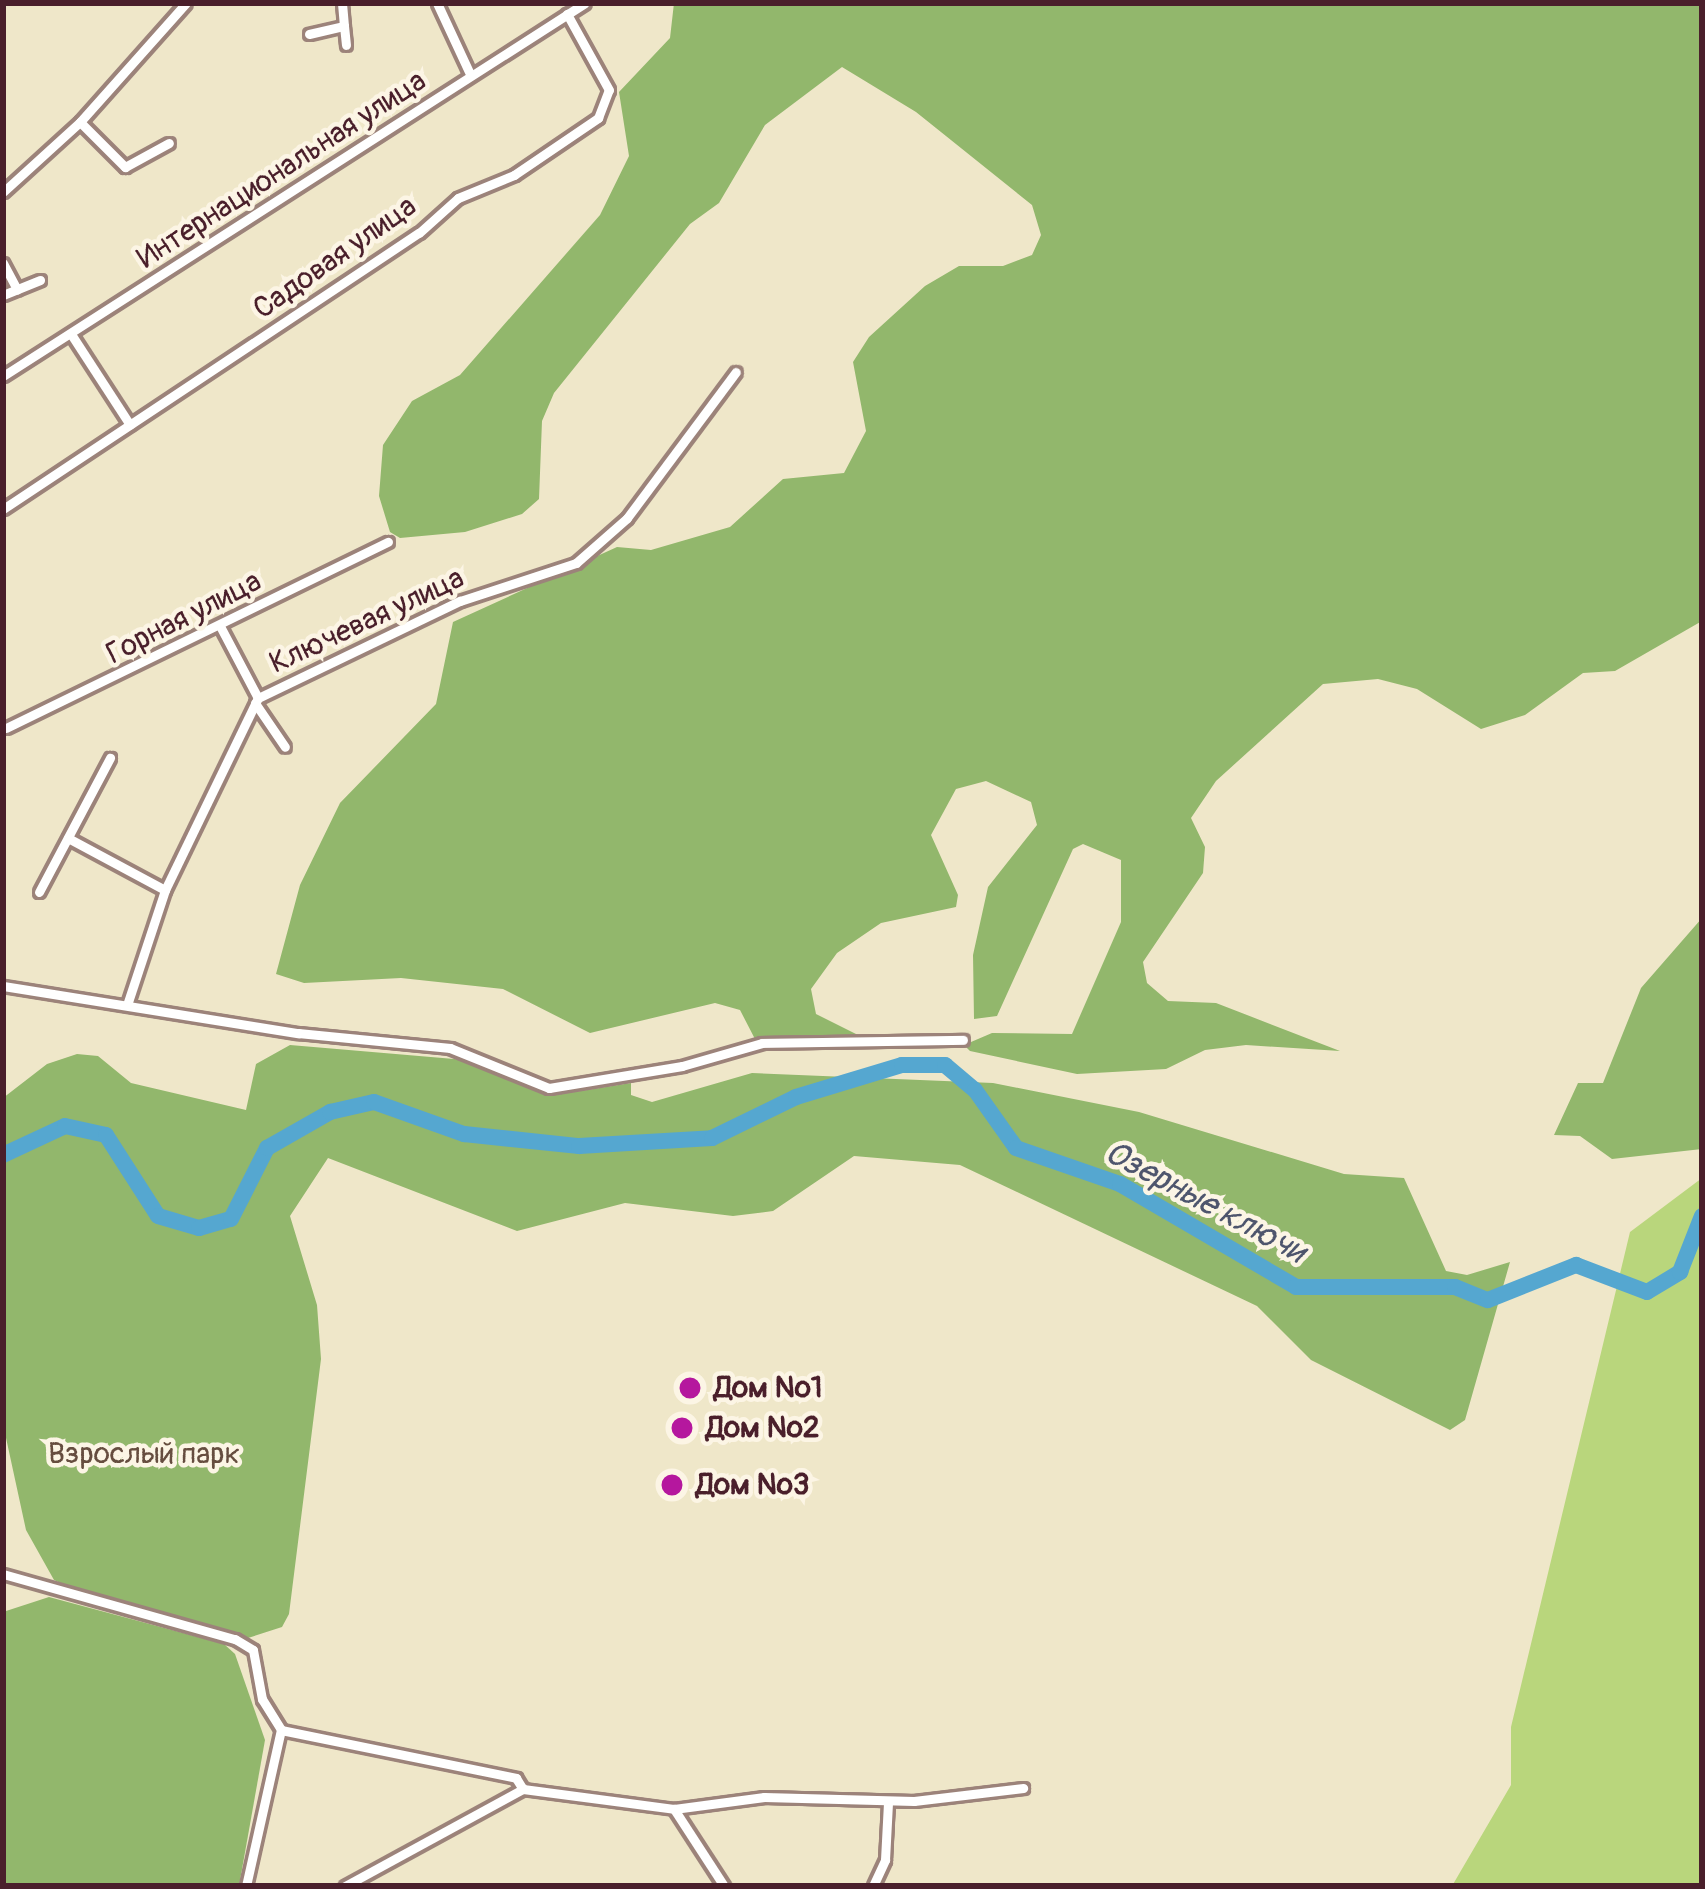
<!DOCTYPE html>
<meta charset="utf-8">
<style>
body{margin:0}
#map{position:relative;width:1705px;height:1889px;overflow:hidden;background:#efe7c9;font-family:Pangolin,sans-serif}
div>[style]{position:absolute}
.green>*{inset:0;background:#b9d67c}
.forest>*{inset:0;background:#92b76c}
.river>*{height:16px;margin:-8px;padding:0 8px;transform-origin:8px;border-radius:8px;background:#55a7d0}
.roads{filter:drop-shadow(3px 0 #9c837a) drop-shadow(-3px 0 #9c837a) drop-shadow(0 3px #9c837a) drop-shadow(0 -3px #9c837a)}
.street>*{height:9px;margin:-4.5px;padding:0 4.5px;transform-origin:4.5px;border-radius:4.5px;background:#fff}
.dots>*{width:33px;height:33px;translate:-50% -50%;box-sizing:border-box;border:6px solid #fcf5e5;border-radius:50%}
span{translate:-50% -50%;white-space:nowrap;text-align:center;line-height:1.15;-webkit-text-stroke:9px #fcf5e5;paint-order:stroke}
.street-label{font-size:30px;color:#4a1f2b}
.poi-label{font-size:30px;color:#4a1f2b;font-weight:700}
.left{translate:0 -50%;text-align:left}
.park-label{font-size:30px;color:#664d3f}
.water-label{font-size:33px;color:#4e556d;font-style:italic}
.frame{position:absolute;inset:0;border:6px solid #4a1f2b;pointer-events:none}
</style>
<div id="map">
<div class="green">
<div style="clip-path:polygon(1702px 1178px,1702px 1886px,1452px 1886px,1511px 1785px,1511px 1727px,1630px 1232px)"></div>
</div>
<div class="forest">
<div style="clip-path:polygon(674px 3px,1702px 3px,1702px 621px,1615px 671px,1583px 673px,1525px 715px,1481px 729px,1417px 689px,1378px 679px,1323px 684px,1216px 781px,1191px 818px,1205px 847px,1203px 873px,1143px 962px,1147px 983px,1168px 1001px,1216px 1003px,1340px 1051px,1246px 1045px,1205px 1050px,1166px 1069px,1077px 1074px,970px 1051px,964px 1045px,992px 1033px,1072px 1034px,1121px 922px,1121px 860px,1083px 844px,1073px 849px,997px 1016px,974px 1019px,973px 955px,988px 887px,1037px 825px,1031px 802px,986px 781px,956px 789px,931px 835px,958px 895px,956px 907px,881px 923px,837px 953px,811px 989px,816px 1014px,868px 1040px,756px 1041px,740px 1010px,715px 1003px,590px 1033px,503px 989px,401px 978px,304px 983px,276px 974px,300px 885px,340px 803px,436px 704px,453px 622px,617px 547px,651px 550px,730px 527px,783px 479px,844px 473px,866px 431px,853px 362px,869px 337px,925px 286px,959px 266px,1003px 266px,1032px 255px,1041px 235px,1032px 205px,916px 112px,842px 67px,765px 125px,719px 203px,690px 224px,554px 393px,542px 421px,539px 499px,522px 514px,465px 532px,400px 538px,390px 532px,379px 496px,383px 445px,412px 401px,460px 375px,600px 215px,629px 156px,619px 92px,670px 38px)"></div>
<div style="clip-path:polygon(1702px 918px,1702px 1149px,1612px 1159px,1580px 1136px,1554px 1135px,1578px 1083px,1603px 1083px,1641px 988px)"></div>
<div style="clip-path:polygon(290px 1045px,466px 1060px,549px 1096px,631px 1083px,631px 1095px,652px 1102px,752px 1073px,993px 1083px,1139px 1112px,1344px 1174px,1404px 1178px,1446px 1271px,1467px 1275px,1510px 1262px,1465px 1420px,1450px 1430px,1311px 1360px,1257px 1306px,960px 1165px,854px 1156px,773px 1211px,733px 1216px,625px 1203px,517px 1231px,328px 1158px,290px 1216px,317px 1305px,321px 1359px,289px 1614px,282px 1627px,248px 1638px,67px 1586px,54px 1580px,26px 1530px,3px 1424px,3px 1098px,47px 1064px,77px 1054px,98px 1056px,131px 1083px,246px 1110px,256px 1064px)"></div>
<div style="clip-path:polygon(49px 1597px,224px 1644px,235px 1654px,265px 1740px,239px 1886px,3px 1886px,3px 1612px)"></div>
</div>
<div class="river">
<div style="left:3px;top:1155px;width:68px;rotate:-25.1deg"></div>
<div style="left:65px;top:1126px;width:42px;rotate:12.4deg"></div>
<div style="left:106px;top:1135px;width:96px;rotate:57.3deg"></div>
<div style="left:158px;top:1216px;width:43px;rotate:16.3deg"></div>
<div style="left:199px;top:1228px;width:33px;rotate:-16deg"></div>
<div style="left:231px;top:1219px;width:80px;rotate:-63.1deg"></div>
<div style="left:267px;top:1148px;width:73px;rotate:-29.7deg"></div>
<div style="left:330px;top:1112px;width:45px;rotate:-12.8deg"></div>
<div style="left:374px;top:1102px;width:96px;rotate:19.6deg"></div>
<div style="left:464px;top:1134px;width:116px;rotate:6deg"></div>
<div style="left:579px;top:1146px;width:133px;rotate:-3.4deg"></div>
<div style="left:712px;top:1138px;width:93px;rotate:-26deg"></div>
<div style="left:796px;top:1097px;width:111px;rotate:-16.8deg"></div>
<div style="left:902px;top:1065px;width:43px"></div>
<div style="left:945px;top:1065px;width:39px;rotate:40deg"></div>
<div style="left:975px;top:1090px;width:71px;rotate:54.7deg"></div>
<div style="left:1016px;top:1148px;width:110px;rotate:19.1deg"></div>
<div style="left:1120px;top:1184px;width:204px;rotate:30.3deg"></div>
<div style="left:1296px;top:1287px;width:159px"></div>
<div style="left:1455px;top:1287px;width:35px;rotate:22deg"></div>
<div style="left:1488px;top:1300px;width:95px;rotate:-21.7deg"></div>
<div style="left:1576px;top:1265px;width:76px;rotate:20.8deg"></div>
<div style="left:1647px;top:1292px;width:39px;rotate:-31deg"></div>
<div style="left:1680px;top:1272px;width:60px;rotate:-68.6deg"></div>
</div>
<div class="roads">
<div class="street">
<div style="left:437px;top:3px;width:76px;rotate:65.1deg"></div>
<div style="left:344px;top:26px;width:19px;rotate:84deg"></div>
<div style="left:309px;top:34px;width:36px;rotate:-13deg"></div>
<div style="left:344px;top:26px;width:23px;rotate:-95deg"></div>
<div style="left:80px;top:122px;width:64px;rotate:45deg"></div>
<div style="left:125px;top:167px;width:50px;rotate:-28.6deg"></div>
<div style="left:3px;top:192px;width:104px;rotate:-42.3deg"></div>
<div style="left:80px;top:122px;width:159px;rotate:-48.3deg"></div>
<div style="left:3px;top:263px;width:30px;rotate:62deg"></div>
<div style="left:3px;top:295px;width:40px;rotate:-22deg"></div>
<div style="left:71px;top:334px;width:108px;rotate:57deg"></div>
<div style="left:3px;top:376px;width:691px;rotate:-32.66deg"></div>
<div style="left:3px;top:509px;width:499px;rotate:-33.6deg"></div>
<div style="left:419px;top:233px;width:52px;rotate:-41.9deg"></div>
<div style="left:458px;top:198px;width:61px;rotate:-22.3deg"></div>
<div style="left:514px;top:175px;width:102px;rotate:-34.2deg"></div>
<div style="left:598px;top:118px;width:30px;rotate:-69deg"></div>
<div style="left:609px;top:90px;width:87px;rotate:-118.9deg"></div>
<div style="left:220px;top:626px;width:81px;rotate:62.2deg"></div>
<div style="left:255px;top:703px;width:53px;rotate:55.7deg"></div>
<div style="left:6px;top:728px;width:425px;rotate:-26deg"></div>
<div style="left:68px;top:838px;width:110px;rotate:28.2deg"></div>
<div style="left:39px;top:892px;width:152px;rotate:-62.1deg"></div>
<div style="left:3px;top:986px;width:299px;rotate:9.1deg"></div>
<div style="left:298px;top:1033px;width:153px;rotate:5.6deg"></div>
<div style="left:450px;top:1048px;width:107px;rotate:22deg"></div>
<div style="left:549px;top:1088px;width:135px;rotate:-9.4deg"></div>
<div style="left:682px;top:1066px;width:83px;rotate:-16deg"></div>
<div style="left:762px;top:1043px;width:201px;rotate:-0.9deg"></div>
<div style="left:127px;top:1005px;width:121px;rotate:-71.7deg"></div>
<div style="left:165px;top:890px;width:213px;rotate:-64.2deg"></div>
<div style="left:258px;top:698px;width:224px;rotate:-25.7deg"></div>
<div style="left:460px;top:601px;width:122px;rotate:-18.1deg"></div>
<div style="left:576px;top:563px;width:68px;rotate:-41.4deg"></div>
<div style="left:627px;top:518px;width:182px;rotate:-53.3deg"></div>
<div style="left:3px;top:1574px;width:241px;rotate:15.7deg"></div>
<div style="left:235px;top:1639px;width:21px;rotate:31deg"></div>
<div style="left:253px;top:1650px;width:50px;rotate:79.6deg"></div>
<div style="left:262px;top:1699px;width:36px;rotate:58deg"></div>
<div style="left:281px;top:1730px;width:240px;rotate:11.5deg"></div>
<div style="left:516px;top:1778px;width:13px;rotate:58deg"></div>
<div style="left:523px;top:1789px;width:152px;rotate:7.5deg"></div>
<div style="left:674px;top:1809px;width:91px;rotate:-7.6deg"></div>
<div style="left:764px;top:1797px;width:150px;rotate:1.5deg"></div>
<div style="left:914px;top:1801px;width:110px;rotate:-6.8deg"></div>
<div style="left:674px;top:1809px;width:92px;rotate:57deg"></div>
<div style="left:246px;top:1886px;width:160px;rotate:-77.4deg"></div>
<div style="left:345px;top:1886px;width:203px;rotate:-28.6deg"></div>
<div style="left:873px;top:1886px;width:29px;rotate:-65deg"></div>
<div style="left:885px;top:1860px;width:58px;rotate:-87deg"></div>
</div>
</div>
<div class="dots">
<div style="left:690px;top:1388px;background:#b5179e"></div>
<div style="left:682px;top:1428px;background:#b5179e"></div>
<div style="left:672px;top:1485px;background:#b5179e"></div>
</div>
<div class="street-label">
<span style="left:282px;top:170px;rotate:-33deg">Интернациональная улица</span>
<span style="left:335px;top:258px;rotate:-35deg">Садовая улица</span>
<span style="left:184px;top:618px;rotate:-27deg">Горная улица</span>
<span style="left:367px;top:621px;rotate:-25deg">Ключевая улица</span>
</div>
<div class="poi-label">
<span class="left" style="left:714px;top:1388px">Дом №1</span>
<span class="left" style="left:706px;top:1428px">Дом №2</span>
<span class="left" style="left:696px;top:1485px">Дом №3</span>
</div>
<div class="park-label">
<span style="left:144px;top:1454px">Взрослый парк</span>
</div>
<div class="water-label">
<span style="left:1205px;top:1202px;rotate:28deg">Озерные ключи</span>
</div>
<div class="frame"></div>
</div>
